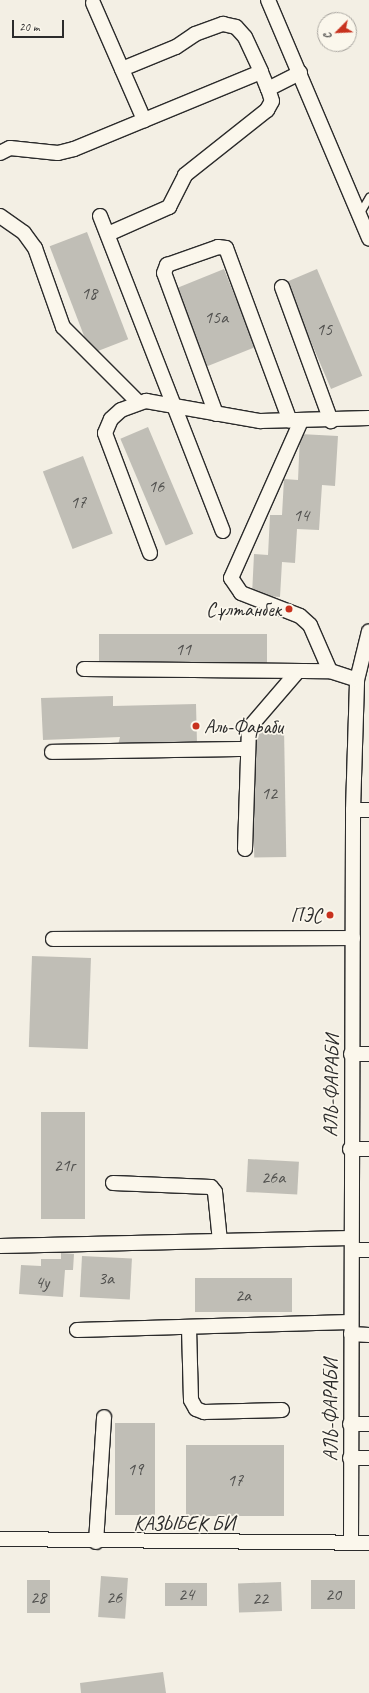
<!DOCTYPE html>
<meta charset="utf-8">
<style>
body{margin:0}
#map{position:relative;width:369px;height:1693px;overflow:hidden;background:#f3efe4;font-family:Caveat,sans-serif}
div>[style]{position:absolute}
.building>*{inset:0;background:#c0beb6;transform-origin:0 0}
.roads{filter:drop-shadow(1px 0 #2b2b2b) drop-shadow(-1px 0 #2b2b2b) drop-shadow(0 1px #2b2b2b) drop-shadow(0 -1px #2b2b2b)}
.lane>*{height:7px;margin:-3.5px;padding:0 3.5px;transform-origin:3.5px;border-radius:3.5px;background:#fbf7ec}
.street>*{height:14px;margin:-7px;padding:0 7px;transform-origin:7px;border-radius:7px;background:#fbf7ec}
.dots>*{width:11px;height:11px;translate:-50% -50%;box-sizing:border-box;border:2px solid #fbf7ec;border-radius:50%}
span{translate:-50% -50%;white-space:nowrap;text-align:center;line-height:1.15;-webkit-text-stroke:3.5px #fbf7ec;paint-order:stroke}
.number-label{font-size:18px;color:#50504e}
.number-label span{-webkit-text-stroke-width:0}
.poi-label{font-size:20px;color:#2b2b2b}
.right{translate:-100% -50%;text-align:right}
.left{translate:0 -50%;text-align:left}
.street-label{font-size:20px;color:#2b2b2b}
.north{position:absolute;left:317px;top:12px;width:40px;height:40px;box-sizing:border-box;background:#fbf7ec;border:1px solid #a8a59f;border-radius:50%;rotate:246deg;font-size:11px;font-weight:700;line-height:16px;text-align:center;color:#2b2b2b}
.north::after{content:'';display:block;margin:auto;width:14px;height:18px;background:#c8321e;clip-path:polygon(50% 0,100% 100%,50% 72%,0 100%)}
.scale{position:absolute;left:12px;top:20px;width:52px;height:18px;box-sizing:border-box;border:2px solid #2b2b2b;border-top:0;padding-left:5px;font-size:12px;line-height:14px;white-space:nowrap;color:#2b2b2b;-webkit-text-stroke:3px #fbf7ec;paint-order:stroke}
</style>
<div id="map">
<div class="building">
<div style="left:87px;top:232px;width:115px;height:40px;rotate:69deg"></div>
<div style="left:224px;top:269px;width:84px;height:52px;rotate:68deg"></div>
<div style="left:317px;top:269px;width:116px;height:34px;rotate:67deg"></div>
<div style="left:148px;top:427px;width:116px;height:30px;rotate:67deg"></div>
<div style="clip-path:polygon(300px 434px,338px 436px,335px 486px,322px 485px,319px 530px,297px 529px,295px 563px,282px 562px,280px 597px,252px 595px,254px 554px,268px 555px,270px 515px,282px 515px,284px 479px,298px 480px)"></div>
<div style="left:83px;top:456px;width:83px;height:43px;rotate:69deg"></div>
<div style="left:99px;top:634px;width:168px;height:29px"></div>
<div style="clip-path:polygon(113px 696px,113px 706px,196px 704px,197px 743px,118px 745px,120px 737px,43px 740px,41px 698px)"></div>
<div style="left:284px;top:728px;width:129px;height:32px;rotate:89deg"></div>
<div style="left:32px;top:956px;width:59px;height:91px;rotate:2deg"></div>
<div style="left:41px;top:1112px;width:44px;height:107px"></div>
<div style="left:248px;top:1159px;width:51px;height:33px;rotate:3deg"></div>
<div style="clip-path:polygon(61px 1253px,74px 1254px,73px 1270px,65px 1270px,63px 1297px,19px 1294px,21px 1265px,41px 1266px,41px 1259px,61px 1259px)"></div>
<div style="left:82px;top:1256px;width:50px;height:41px;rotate:3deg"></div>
<div style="left:195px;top:1278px;width:97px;height:34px"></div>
<div style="left:115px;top:1423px;width:40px;height:92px"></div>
<div style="left:186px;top:1445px;width:98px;height:71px"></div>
<div style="left:101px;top:1576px;width:27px;height:41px;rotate:4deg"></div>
<div style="left:50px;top:1580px;width:33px;height:23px;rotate:90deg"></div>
<div style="left:311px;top:1580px;width:44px;height:29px"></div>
<div style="left:281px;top:1582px;width:29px;height:43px;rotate:88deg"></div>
<div style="left:165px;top:1583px;width:42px;height:23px"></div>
<div style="clip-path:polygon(163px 1672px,166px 1693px,81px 1693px,80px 1683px)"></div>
</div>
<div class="roads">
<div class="lane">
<div style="left:359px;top:214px;width:20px;rotate:-60deg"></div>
</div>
<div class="street">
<div style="left:268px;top:0;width:259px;rotate:67deg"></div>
<div style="left:93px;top:3px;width:128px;rotate:66.4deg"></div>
<div style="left:122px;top:69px;width:58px;rotate:-22.2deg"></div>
<div style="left:176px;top:47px;width:23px;rotate:-34deg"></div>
<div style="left:195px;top:34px;width:30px;rotate:-20deg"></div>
<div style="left:223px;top:24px;width:13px;rotate:13deg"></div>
<div style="left:236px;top:27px;width:13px;rotate:48deg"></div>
<div style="left:245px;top:37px;width:38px;rotate:65deg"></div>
<div style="left:0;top:153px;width:11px;rotate:-27deg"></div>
<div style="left:10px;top:148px;width:48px;rotate:5.9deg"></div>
<div style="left:58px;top:153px;width:16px;rotate:-14deg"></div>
<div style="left:74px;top:149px;width:202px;rotate:-22.4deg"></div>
<div style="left:261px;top:72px;width:18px;rotate:68deg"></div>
<div style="left:268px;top:89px;width:36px;rotate:-27deg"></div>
<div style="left:0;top:216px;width:29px;rotate:35deg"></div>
<div style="left:24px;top:233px;width:19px;rotate:54deg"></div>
<div style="left:35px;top:248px;width:84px;rotate:70.5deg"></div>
<div style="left:63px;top:327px;width:106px;rotate:45deg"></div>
<div style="left:100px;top:216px;width:338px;rotate:68.7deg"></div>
<div style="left:108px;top:234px;width:67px;rotate:-23.9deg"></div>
<div style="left:169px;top:207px;width:36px;rotate:-63deg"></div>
<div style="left:185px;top:175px;width:105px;rotate:-38.4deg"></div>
<div style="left:267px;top:110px;width:10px;rotate:-61deg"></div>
<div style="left:272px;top:101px;width:13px;rotate:-108deg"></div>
<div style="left:282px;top:287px;width:143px;rotate:69.9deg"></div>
<div style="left:216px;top:414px;width:150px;rotate:-110.2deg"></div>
<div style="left:164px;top:273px;width:9px;rotate:-69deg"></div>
<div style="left:167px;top:265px;width:54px;rotate:-19.4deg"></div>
<div style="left:218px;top:247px;width:8px;rotate:7deg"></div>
<div style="left:226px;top:248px;width:184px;rotate:69.7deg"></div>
<div style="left:301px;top:421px;width:172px;rotate:114deg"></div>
<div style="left:231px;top:578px;width:18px;rotate:56deg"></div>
<div style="left:241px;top:593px;width:63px;rotate:21.3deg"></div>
<div style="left:300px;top:616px;width:13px;rotate:42deg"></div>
<div style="left:310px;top:625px;width:50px;rotate:66.5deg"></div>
<div style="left:150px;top:553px;width:128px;rotate:-110.6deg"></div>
<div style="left:105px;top:433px;width:15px;rotate:-67deg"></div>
<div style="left:111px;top:419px;width:13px;rotate:-42deg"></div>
<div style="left:121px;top:410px;width:27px;rotate:-20deg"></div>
<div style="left:146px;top:401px;width:116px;rotate:10deg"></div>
<div style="left:260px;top:421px;width:109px;rotate:-1.6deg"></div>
<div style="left:84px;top:669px;width:246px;rotate:0.5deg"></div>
<div style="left:330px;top:671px;width:28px;rotate:18deg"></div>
<div style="left:52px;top:752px;width:196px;rotate:-0.9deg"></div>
<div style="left:353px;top:810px;width:16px"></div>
<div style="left:245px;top:849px;width:121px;rotate:-88.1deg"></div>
<div style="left:249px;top:728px;width:75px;rotate:-49.3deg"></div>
<div style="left:53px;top:939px;width:300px;rotate:-0.2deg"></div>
<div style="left:351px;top:1054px;width:18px"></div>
<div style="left:350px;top:1149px;width:19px"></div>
<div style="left:113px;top:1183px;width:98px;rotate:2.3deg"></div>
<div style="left:211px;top:1187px;width:6px;rotate:51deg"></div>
<div style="left:215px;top:1192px;width:49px;rotate:84.2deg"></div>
<div style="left:0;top:1246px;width:351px;rotate:-1.3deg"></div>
<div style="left:352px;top:1250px;width:17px"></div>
<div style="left:189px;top:1328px;width:72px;rotate:88.4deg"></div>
<div style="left:191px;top:1400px;width:10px;rotate:61deg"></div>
<div style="left:196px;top:1409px;width:9px;rotate:21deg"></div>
<div style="left:204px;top:1412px;width:78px;rotate:-1.5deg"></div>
<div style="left:77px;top:1330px;width:273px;rotate:-1.7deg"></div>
<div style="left:351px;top:1334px;width:18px;rotate:3deg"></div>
<div style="left:350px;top:1424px;width:19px"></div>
<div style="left:350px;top:1458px;width:19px"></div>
<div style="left:0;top:1539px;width:369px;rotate:0.6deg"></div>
<div style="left:96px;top:1542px;width:125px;rotate:-86.3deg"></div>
<div style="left:351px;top:1542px;width:732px;rotate:-89.84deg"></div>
<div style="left:353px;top:810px;width:130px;rotate:-88.2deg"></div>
<div style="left:357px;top:680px;width:50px;rotate:-76.2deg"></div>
</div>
</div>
<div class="dots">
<div style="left:289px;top:609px;background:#c8321e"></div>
<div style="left:196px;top:726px;background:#c8321e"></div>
<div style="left:330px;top:915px;background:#c8321e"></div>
</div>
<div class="number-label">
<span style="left:89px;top:293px">18</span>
<span style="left:216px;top:317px">15а</span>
<span style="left:324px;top:329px">15</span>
<span style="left:156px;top:486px">16</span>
<span style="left:78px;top:502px">17</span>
<span style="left:301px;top:515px">14</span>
<span style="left:183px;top:649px">11</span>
<span style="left:269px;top:793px">12</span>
<span style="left:64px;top:1165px">21г</span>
<span style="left:273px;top:1177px">26а</span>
<span style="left:106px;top:1278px">3а</span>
<span style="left:42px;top:1282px">4у</span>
<span style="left:243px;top:1295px">2а</span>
<span style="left:135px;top:1469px">19</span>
<span style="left:235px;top:1480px">17</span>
<span style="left:186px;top:1594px">24</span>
<span style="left:333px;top:1594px">20</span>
<span style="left:38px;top:1597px">28</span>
<span style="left:114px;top:1597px">26</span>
<span style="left:260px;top:1598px">22</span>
</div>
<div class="poi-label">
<span class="right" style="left:281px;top:609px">Сұлтанбек</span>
<span class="left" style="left:204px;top:726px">Аль-Фараби</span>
<span class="right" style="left:322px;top:915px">ПЭС</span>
</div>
<div class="street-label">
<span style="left:331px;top:1086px;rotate:-89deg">АЛЬ-ФАРАБИ</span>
<span style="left:330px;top:1410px;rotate:-90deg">АЛЬ-ФАРАБИ</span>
<span style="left:184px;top:1523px">КАЗЫБЕК БИ</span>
</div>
<div class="north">С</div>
<div class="scale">20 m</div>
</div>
